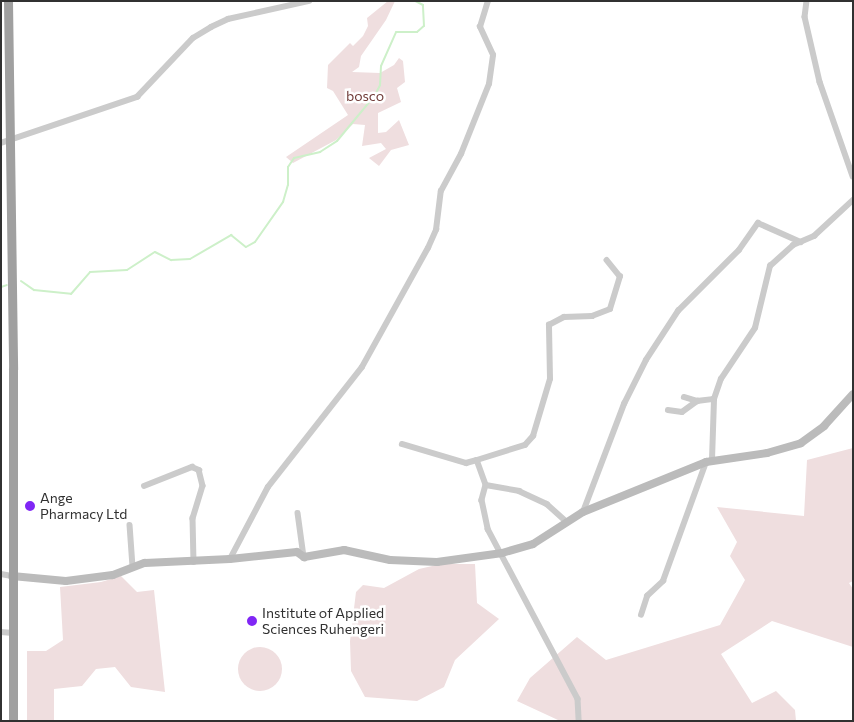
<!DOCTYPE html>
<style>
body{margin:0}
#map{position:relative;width:854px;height:722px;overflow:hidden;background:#fff;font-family:Commissioner,sans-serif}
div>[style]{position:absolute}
.green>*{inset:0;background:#efdedf}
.round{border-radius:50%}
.stream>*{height:2px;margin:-1px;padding:0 1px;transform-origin:1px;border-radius:1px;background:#cdf0c9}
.minor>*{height:5.5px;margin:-2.75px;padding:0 2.75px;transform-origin:2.75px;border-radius:2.75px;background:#cbcbcb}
.secondary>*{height:8px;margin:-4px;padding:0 4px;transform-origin:4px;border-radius:4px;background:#bbb}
.trunk>*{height:9px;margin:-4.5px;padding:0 4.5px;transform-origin:4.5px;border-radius:4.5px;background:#a0a0a0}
.dots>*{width:14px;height:14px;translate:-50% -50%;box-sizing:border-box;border:2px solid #fff;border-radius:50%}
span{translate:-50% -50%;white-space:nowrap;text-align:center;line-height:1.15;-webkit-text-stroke:5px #fff;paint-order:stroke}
.park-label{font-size:14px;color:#713c39}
.poi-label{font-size:14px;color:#313131}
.left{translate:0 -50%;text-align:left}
.frame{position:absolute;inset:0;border:2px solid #313131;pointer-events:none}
</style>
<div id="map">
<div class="green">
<div style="clip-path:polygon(388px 1px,395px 1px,386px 20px,361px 56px,359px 67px,352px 72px,380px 73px,394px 65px,399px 58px,403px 61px,405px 82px,397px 88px,401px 102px,378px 113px,378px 133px,386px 132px,399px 120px,409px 145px,391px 150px,379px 166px,369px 158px,386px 149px,381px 143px,362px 146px,365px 125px,353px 124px,336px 140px,293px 163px,286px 157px,348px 115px,333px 91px,327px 88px,328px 65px,350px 43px,353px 46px,363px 36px,368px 26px,367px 18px)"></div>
<div style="clip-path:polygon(853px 448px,853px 581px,849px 583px,853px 589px,853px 647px,772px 621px,721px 654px,752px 703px,776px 691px,795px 710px,796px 721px,558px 720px,517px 701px,530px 678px,577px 637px,606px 660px,720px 625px,745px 580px,730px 556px,737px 542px,717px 507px,804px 516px,807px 460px)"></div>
<div style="clip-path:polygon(441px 564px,475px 564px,477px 603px,499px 619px,455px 660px,444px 687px,417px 701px,365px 697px,351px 671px,350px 641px,356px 592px,363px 585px,384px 588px,419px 569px)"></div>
<div style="clip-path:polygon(121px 576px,137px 592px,154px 590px,165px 692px,131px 687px,115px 667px,96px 669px,82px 686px,54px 689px,54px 721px,27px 721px,27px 651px,46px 651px,63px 640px,60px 587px,101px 582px)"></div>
<div class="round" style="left:238px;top:647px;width:44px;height:44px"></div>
</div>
<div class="stream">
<div style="left:21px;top:281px;width:16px;rotate:35deg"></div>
<div style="left:34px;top:290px;width:37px;rotate:6deg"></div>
<div style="left:71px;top:294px;width:29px;rotate:-49deg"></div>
<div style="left:90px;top:272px;width:37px;rotate:-3deg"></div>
<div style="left:127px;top:270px;width:33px;rotate:-33deg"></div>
<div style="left:155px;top:252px;width:18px;rotate:27deg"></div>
<div style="left:171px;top:260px;width:19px;rotate:-3deg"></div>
<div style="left:190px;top:259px;width:48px;rotate:-30.3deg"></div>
<div style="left:231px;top:235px;width:19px;rotate:39deg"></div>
<div style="left:246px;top:247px;width:10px;rotate:-29deg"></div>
<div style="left:255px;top:242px;width:49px;rotate:-55deg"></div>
<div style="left:283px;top:202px;width:18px;rotate:-74deg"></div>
<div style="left:288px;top:185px;width:18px;rotate:-90deg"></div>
<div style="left:288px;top:167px;width:11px;rotate:-56deg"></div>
<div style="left:294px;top:158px;width:27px;rotate:-13deg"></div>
<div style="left:320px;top:152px;width:20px;rotate:-33deg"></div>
<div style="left:337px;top:141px;width:60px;rotate:-50.4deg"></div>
<div style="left:375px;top:95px;width:11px;rotate:-63deg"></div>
<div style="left:380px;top:85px;width:19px;rotate:-87deg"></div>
<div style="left:381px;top:66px;width:37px;rotate:-66deg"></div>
<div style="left:396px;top:32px;width:21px"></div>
<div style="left:417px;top:32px;width:9px;rotate:-41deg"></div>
<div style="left:424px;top:26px;width:21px;rotate:-93deg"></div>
<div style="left:423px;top:5px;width:9px;rotate:-153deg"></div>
<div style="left:1px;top:287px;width:6px;rotate:-18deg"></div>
</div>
<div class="minor">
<div style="left:807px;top:1px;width:16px;rotate:97deg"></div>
<div style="left:805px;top:17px;width:67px;rotate:77deg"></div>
<div style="left:820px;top:82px;width:100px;rotate:70.7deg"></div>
<div style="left:1px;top:143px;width:144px;rotate:-18.7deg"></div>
<div style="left:137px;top:97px;width:81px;rotate:-46.5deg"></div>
<div style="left:193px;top:38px;width:21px;rotate:-31deg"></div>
<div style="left:211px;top:27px;width:19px;rotate:-25deg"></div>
<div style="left:228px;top:19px;width:83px;rotate:-12.5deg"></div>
<div style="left:684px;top:397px;width:14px;rotate:17deg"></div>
<div style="left:697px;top:401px;width:17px;rotate:-7deg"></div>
<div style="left:668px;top:410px;width:14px;rotate:8deg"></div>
<div style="left:682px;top:412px;width:19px;rotate:-36deg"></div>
<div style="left:402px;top:444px;width:67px;rotate:16.5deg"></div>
<div style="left:466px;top:463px;width:11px;rotate:-15deg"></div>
<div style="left:477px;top:460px;width:27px;rotate:70deg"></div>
<div style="left:486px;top:485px;width:34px;rotate:10deg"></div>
<div style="left:519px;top:491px;width:31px;rotate:25deg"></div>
<div style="left:547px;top:504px;width:25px;rotate:42deg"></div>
<div style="left:477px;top:460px;width:50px;rotate:-17.4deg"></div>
<div style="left:525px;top:445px;width:12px;rotate:-48deg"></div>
<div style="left:533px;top:436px;width:59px;rotate:-73.4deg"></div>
<div style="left:550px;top:379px;width:54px;rotate:-91.1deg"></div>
<div style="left:549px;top:325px;width:17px;rotate:-28deg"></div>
<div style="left:564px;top:317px;width:28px;rotate:-2deg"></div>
<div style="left:592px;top:316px;width:19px;rotate:-21deg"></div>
<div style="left:610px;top:309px;width:34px;rotate:-73deg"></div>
<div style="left:620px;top:277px;width:21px;rotate:-129deg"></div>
<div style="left:712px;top:460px;width:61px;rotate:-88.1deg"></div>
<div style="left:714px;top:399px;width:21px;rotate:-71deg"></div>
<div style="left:721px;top:379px;width:61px;rotate:-56.3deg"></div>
<div style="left:755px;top:328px;width:64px;rotate:-76.4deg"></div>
<div style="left:770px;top:266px;width:31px;rotate:-42deg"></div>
<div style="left:793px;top:245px;width:23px;rotate:-23deg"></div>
<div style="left:814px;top:236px;width:53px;rotate:-42.7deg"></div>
<div style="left:486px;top:485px;width:16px;rotate:105deg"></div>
<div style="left:482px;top:500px;width:30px;rotate:78deg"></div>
<div style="left:488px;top:529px;width:192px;rotate:62.1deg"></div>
<div style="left:578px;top:699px;width:22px;rotate:87deg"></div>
<div style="left:144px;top:486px;width:52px;rotate:-21.6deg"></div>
<div style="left:192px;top:467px;width:8px;rotate:23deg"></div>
<div style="left:199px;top:470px;width:16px;rotate:76deg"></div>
<div style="left:203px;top:486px;width:34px;rotate:107deg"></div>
<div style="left:193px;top:518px;width:44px;rotate:88.7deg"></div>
<div style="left:583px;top:512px;width:116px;rotate:-69.2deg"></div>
<div style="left:624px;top:404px;width:49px;rotate:-63.4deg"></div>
<div style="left:646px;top:360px;width:59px;rotate:-56.9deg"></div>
<div style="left:678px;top:311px;width:86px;rotate:-45deg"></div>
<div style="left:739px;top:250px;width:33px;rotate:-55deg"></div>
<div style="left:758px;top:223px;width:47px;rotate:23.8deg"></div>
<div style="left:298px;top:513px;width:44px;rotate:82.2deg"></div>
<div style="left:130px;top:525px;width:42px;rotate:85.9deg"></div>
<div style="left:230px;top:559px;width:81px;rotate:-62.2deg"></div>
<div style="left:268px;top:487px;width:152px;rotate:-51.9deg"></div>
<div style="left:362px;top:367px;width:136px;rotate:-61deg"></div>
<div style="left:428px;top:248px;width:20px;rotate:-66deg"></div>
<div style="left:436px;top:230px;width:39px;rotate:-83deg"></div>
<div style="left:441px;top:191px;width:42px;rotate:-61.6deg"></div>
<div style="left:461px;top:154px;width:75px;rotate:-68.2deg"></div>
<div style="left:489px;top:84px;width:29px;rotate:-82deg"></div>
<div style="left:493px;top:55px;width:31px;rotate:-115deg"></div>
<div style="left:480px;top:27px;width:27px;rotate:-73deg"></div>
<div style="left:1px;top:574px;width:11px;rotate:10deg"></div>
<div style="left:641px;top:615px;width:20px;rotate:-72deg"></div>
<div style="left:647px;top:596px;width:22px;rotate:-43deg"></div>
<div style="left:663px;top:581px;width:127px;rotate:-70.1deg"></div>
<div style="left:1px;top:632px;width:12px;rotate:5deg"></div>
</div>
<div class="secondary">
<div style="left:12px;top:576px;width:54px;rotate:5.3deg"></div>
<div style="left:66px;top:581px;width:47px;rotate:-7.3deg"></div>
<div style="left:113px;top:575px;width:34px;rotate:-21deg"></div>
<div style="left:145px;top:563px;width:85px;rotate:-2.7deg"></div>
<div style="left:230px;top:559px;width:67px;rotate:-6deg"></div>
<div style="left:297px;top:552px;width:9px;rotate:36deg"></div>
<div style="left:304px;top:557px;width:41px;rotate:-9.9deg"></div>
<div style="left:344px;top:550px;width:47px;rotate:12.3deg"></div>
<div style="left:390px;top:560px;width:47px;rotate:2.4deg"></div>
<div style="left:437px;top:562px;width:66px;rotate:-7.9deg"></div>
<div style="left:502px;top:553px;width:32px;rotate:-16deg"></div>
<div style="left:533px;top:544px;width:59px;rotate:-32.6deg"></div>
<div style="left:583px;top:512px;width:133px;rotate:-22.1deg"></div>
<div style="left:706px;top:462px;width:62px;rotate:-8.4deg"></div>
<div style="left:767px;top:453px;width:35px;rotate:-16deg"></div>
<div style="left:801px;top:443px;width:29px;rotate:-36deg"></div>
<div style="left:824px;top:426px;width:43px;rotate:-47.8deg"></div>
</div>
<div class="trunk">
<div style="left:8px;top:1px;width:368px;rotate:89.2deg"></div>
<div style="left:13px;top:369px;width:352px;rotate:90deg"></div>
</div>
<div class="dots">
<div style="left:30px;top:506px;background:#8026f5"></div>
<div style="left:252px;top:621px;background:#8026f5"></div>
</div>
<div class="park-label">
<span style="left:365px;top:96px">bosco</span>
</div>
<div class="poi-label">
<span class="left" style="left:40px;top:506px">Ange<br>Pharmacy Ltd</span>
<span class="left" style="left:262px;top:621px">Institute of Applied<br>Sciences Ruhengeri</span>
</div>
<div class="frame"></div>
</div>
